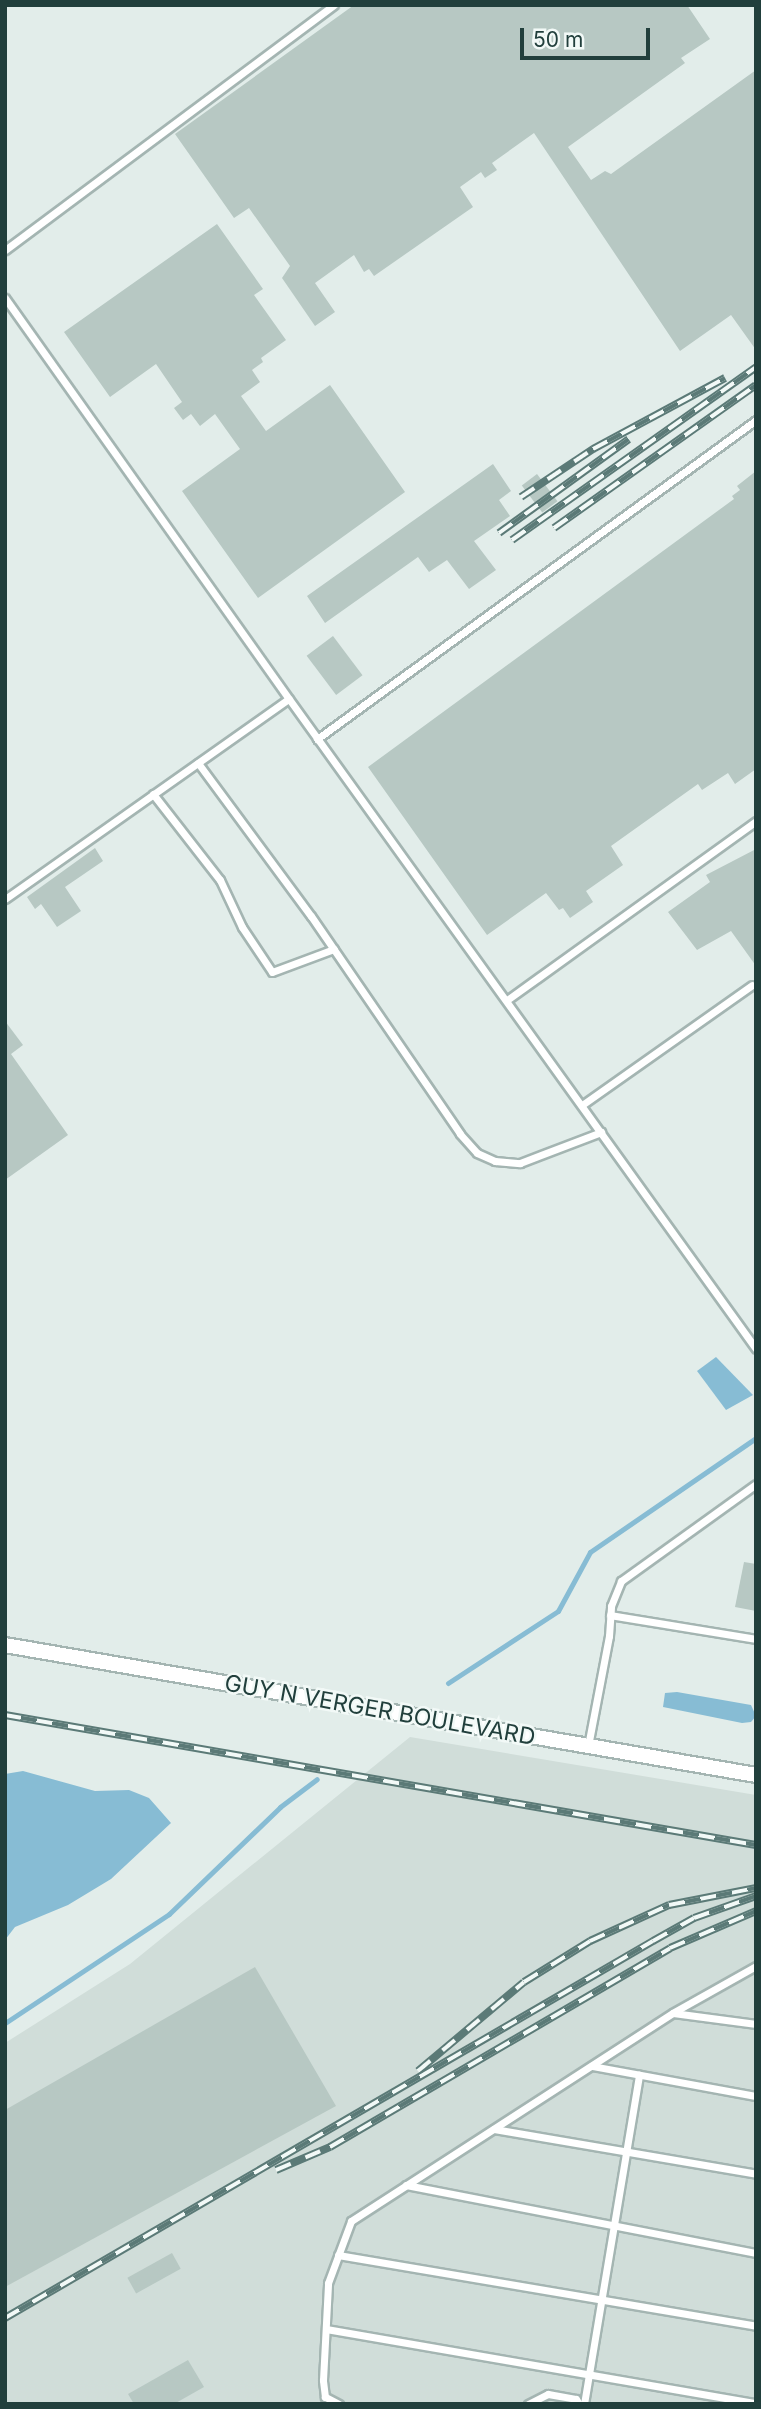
<!DOCTYPE html>
<style>
body{margin:0}
#map{position:relative;width:761px;height:2409px;overflow:hidden;background:#e2edea;font-family:Inter,sans-serif}
div>[style]{position:absolute}
.built>*{inset:0;background:#d0ddd9}
.water>*{inset:0;background:#87bcd4}
.stream>*{height:5px;margin:-2.5px;padding:0 2.5px;transform-origin:2.5px;border-radius:2.5px;background:#87bcd4}
.building>*{inset:0;background:#b7c8c3;transform-origin:0 0}
.roads{filter:drop-shadow(2px 0 #a4b5b2) drop-shadow(-2px 0 #a4b5b2) drop-shadow(0 2px #a4b5b2) drop-shadow(0 -2px #a4b5b2)}
.service>*{height:7px;margin:-3.5px;padding:0 3.5px;transform-origin:3.5px;border-radius:3.5px;background:#fff}
.minor>*{height:14px;margin:-7px;padding:0 7px;transform-origin:7px;border-radius:7px;background:#fff}
.rail>*{height:8px;margin-top:-4px;transform-origin:0;background:repeating-linear-gradient(90deg,#f2f9f7 0 16px,#5b7a77 0 32px);box-sizing:border-box;border-block:2px solid #5b7a77}
span{translate:-50% -50%;white-space:nowrap;text-align:center;line-height:1.15;-webkit-text-stroke:5px #f2f9f7;paint-order:stroke}
.street-label{font-size:23px;color:#213f3c}
.frame{position:absolute;inset:0;border:7px solid #213f3c;pointer-events:none}
.scale{position:absolute;left:520px;top:28px;width:130px;height:32px;box-sizing:border-box;border:4px solid #213f3c;border-top:0;padding-left:9px;font-size:21px;line-height:24px;white-space:nowrap;color:#213f3c;-webkit-text-stroke:5px #f2f9f7;paint-order:stroke}
</style>
<div id="map">
<div class="built">
<div style="clip-path:polygon(410px 1737px,756px 1795px,756px 2404px,5px 2404px,5px 2043px,130px 1964px)"></div>
</div>
<div class="water">
<div style="clip-path:polygon(716px 1357px,753px 1395px,726px 1410px,697px 1371px)"></div>
<div style="clip-path:polygon(677px 1692px,751px 1705px,756px 1716px,751px 1722px,742px 1723px,663px 1707px,665px 1693px)"></div>
<div style="clip-path:polygon(23px 1771px,95px 1791px,129px 1790px,149px 1798px,171px 1823px,111px 1879px,68px 1905px,15px 1927px,5px 1940px,5px 1774px)"></div>
</div>
<div class="stream">
<div style="left:448px;top:1683px;width:131px;rotate:-33.2deg"></div>
<div style="left:558px;top:1611px;width:67px;rotate:-61.5deg"></div>
<div style="left:590px;top:1552px;width:201px;rotate:-34.5deg"></div>
<div style="left:5px;top:2023px;width:197px;rotate:-33.6deg"></div>
<div style="left:169px;top:1914px;width:154px;rotate:-43.9deg"></div>
<div style="left:280px;top:1807px;width:46px;rotate:-37.1deg"></div>
</div>
<div class="building">
<div style="clip-path:polygon(354px 5px,687px 5px,710px 39px,681px 58px,685px 63px,568px 147px,591px 180px,605px 171px,611px 174px,756px 70px,756px 350px,731px 315px,680px 351px,534px 133px,492px 163px,497px 170px,485px 178px,481px 172px,460px 187px,473px 207px,374px 276px,369px 269px,364px 272px,354px 255px,315px 283px,335px 312px,315px 326px,282px 278px,290px 266px,249px 208px,234px 218px,175px 134px)"></div>
<div style="clip-path:polygon(217px 224px,263px 289px,254px 295px,286px 340px,261px 358px,263px 362px,252px 370px,260px 382px,241px 396px,266px 431px,330px 385px,405px 492px,258px 598px,182px 491px,240px 449px,215px 414px,200px 426px,191px 414px,183px 420px,174px 408px,182px 402px,156px 364px,110px 397px,64px 332px)"></div>
<div style="clip-path:polygon(493px 464px,511px 491px,499px 500px,510px 516px,474px 541px,496px 570px,469px 589px,447px 560px,429px 572px,418px 557px,325px 623px,307px 596px)"></div>
<div style="clip-path:polygon(756px 471px,756px 769px,735px 784px,728px 773px,702px 790px,698px 784px,611px 846px,623px 865px,586px 891px,593px 902px,570px 918px,563px 908px,559px 910px,546px 893px,487px 935px,368px 767px,734px 499px,732px 496px,740px 490px,737px 486px)"></div>
<div style="left:537px;top:474px;width:34px;height:19px;rotate:53deg"></div>
<div style="left:333px;top:636px;width:49px;height:33px;rotate:53deg"></div>
<div style="clip-path:polygon(95px 848px,103px 861px,65px 887px,81px 911px,57px 927px,41px 904px,35px 909px,27px 897px)"></div>
<div style="clip-path:polygon(756px 849px,756px 966px,731px 931px,697px 950px,668px 912px,710px 882px,706px 875px)"></div>
<div style="clip-path:polygon(5px 1021px,23px 1045px,11px 1054px,68px 1135px,5px 1180px)"></div>
<div style="clip-path:polygon(744px 1562px,756px 1564px,756px 1611px,735px 1607px)"></div>
<div style="clip-path:polygon(255px 1967px,336px 2106px,5px 2287px,5px 2110px)"></div>
<div style="left:172px;top:2253px;width:18px;height:51px;rotate:61deg"></div>
<div style="clip-path:polygon(188px 2360px,204px 2387px,174px 2404px,134px 2404px,128px 2394px)"></div>
</div>
<div class="roads">
<div class="service">
<div style="left:5px;top:250px;width:410px;rotate:-36.7deg"></div>
<div style="left:5px;top:298px;width:491px;rotate:54.7deg"></div>
<div style="left:317px;top:739px;width:543px;rotate:-36deg"></div>
<div style="left:198px;top:763px;width:190px;rotate:53.6deg"></div>
<div style="left:311px;top:916px;width:264px;rotate:55.6deg"></div>
<div style="left:460px;top:1134px;width:25px;rotate:48deg"></div>
<div style="left:477px;top:1153px;width:20px;rotate:24deg"></div>
<div style="left:495px;top:1161px;width:25px;rotate:5deg"></div>
<div style="left:520px;top:1163px;width:87px;rotate:-20.9deg"></div>
<div style="left:153px;top:794px;width:109px;rotate:52.1deg"></div>
<div style="left:220px;top:880px;width:52px;rotate:64.9deg"></div>
<div style="left:242px;top:927px;width:54px;rotate:56.3deg"></div>
<div style="left:272px;top:972px;width:66px;rotate:-20.4deg"></div>
<div style="left:5px;top:899px;width:347px;rotate:-35.2deg"></div>
<div style="left:289px;top:699px;width:800px;rotate:54.3deg"></div>
<div style="left:507px;top:1000px;width:307px;rotate:-35.7deg"></div>
<div style="left:582px;top:1105px;width:208px;rotate:-35.2deg"></div>
<div style="left:610px;top:1615px;width:148px;rotate:9.3deg"></div>
<div style="left:588px;top:1746px;width:112px;rotate:-79.2deg"></div>
<div style="left:609px;top:1636px;width:30px;rotate:-86deg"></div>
<div style="left:611px;top:1606px;width:27px;rotate:-68deg"></div>
<div style="left:621px;top:1581px;width:166px;rotate:-35.7deg"></div>
<div style="left:674px;top:2012px;width:94px;rotate:-29.3deg"></div>
<div style="left:592px;top:2066px;width:167px;rotate:10.4deg"></div>
<div style="left:494px;top:2129px;width:266px;rotate:9.7deg"></div>
<div style="left:406px;top:2185px;width:357px;rotate:11deg"></div>
<div style="left:338px;top:2255px;width:424px;rotate:9.6deg"></div>
<div style="left:326px;top:2329px;width:436px;rotate:9.8deg"></div>
<div style="left:339px;top:2404px;width:16px;rotate:-153deg"></div>
<div style="left:325px;top:2397px;width:17px;rotate:-97deg"></div>
<div style="left:323px;top:2380px;width:97px;rotate:-87deg"></div>
<div style="left:328px;top:2283px;width:66px;rotate:-69.6deg"></div>
<div style="left:351px;top:2221px;width:383px;rotate:-32.9deg"></div>
<div style="left:673px;top:2013px;width:84px;rotate:7.5deg"></div>
<div style="left:528px;top:2404px;width:22px;rotate:-27deg"></div>
<div style="left:548px;top:2394px;width:28px;rotate:10deg"></div>
<div style="left:576px;top:2399px;width:6px;rotate:59deg"></div>
<div style="left:584px;top:2404px;width:334px;rotate:-80.5deg"></div>
</div>
<div class="minor">
<div style="left:5px;top:1645px;width:762px;rotate:9.82deg"></div>
</div>
</div>
<div class="rail">
<div style="left:521px;top:497px;width:87px;rotate:-33.7deg"></div>
<div style="left:593px;top:449px;width:150px;rotate:-28.3deg"></div>
<div style="left:554px;top:528px;width:247px;rotate:-35.3deg"></div>
<div style="left:499px;top:533px;width:160px;rotate:-35.9deg"></div>
<div style="left:512px;top:540px;width:299px;rotate:-35.3deg"></div>
<div style="left:5px;top:1715px;width:762px;rotate:9.82deg"></div>
<div style="left:418px;top:2071px;width:138px;rotate:-40deg"></div>
<div style="left:524px;top:1982px;width:78px;rotate:-31.8deg"></div>
<div style="left:590px;top:1941px;width:87px;rotate:-24.5deg"></div>
<div style="left:669px;top:1905px;width:89px;rotate:-11.1deg"></div>
<div style="left:276px;top:2170px;width:59px;rotate:-23.1deg"></div>
<div style="left:330px;top:2147px;width:394px;rotate:-30.3deg"></div>
<div style="left:670px;top:1948px;width:94px;rotate:-23.3deg"></div>
<div style="left:5px;top:2318px;width:750px;rotate:-30.19deg"></div>
<div style="left:653px;top:1941px;width:47px;rotate:-29.3deg"></div>
<div style="left:694px;top:1918px;width:66px;rotate:-19.5deg"></div>
</div>
<div class="street-label">
<span style="left:380px;top:1710px;rotate:10deg">GUY N VERGER BOULEVARD</span>
</div>
<div class="frame"></div>
<div class="scale">50 m</div>
</div>
